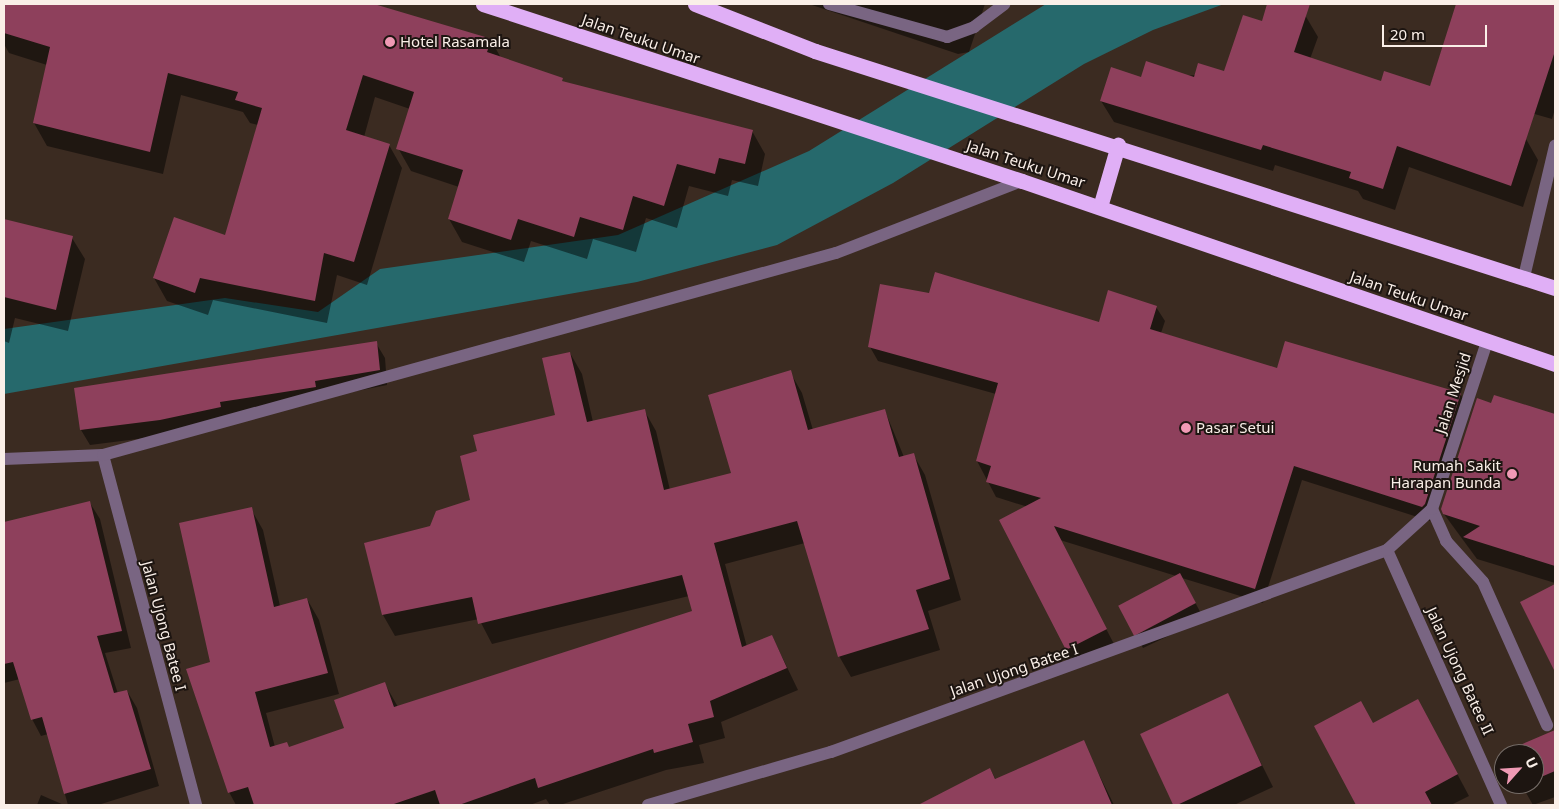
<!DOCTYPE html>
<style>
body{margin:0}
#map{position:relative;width:1559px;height:809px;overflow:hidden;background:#3b2b21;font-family:"Noto Sans",sans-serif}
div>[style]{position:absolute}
.water>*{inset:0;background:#26696c}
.shadow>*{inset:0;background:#0007}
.building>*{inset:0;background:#8e405c;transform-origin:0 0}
.minor>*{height:12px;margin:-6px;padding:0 6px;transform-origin:6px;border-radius:6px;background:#796582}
.highway>*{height:15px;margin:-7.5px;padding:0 7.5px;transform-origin:7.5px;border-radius:7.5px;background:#e0aff6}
.dots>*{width:14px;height:14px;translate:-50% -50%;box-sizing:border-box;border:2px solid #1d1511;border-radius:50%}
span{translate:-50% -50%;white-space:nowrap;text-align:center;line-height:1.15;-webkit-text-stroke:4px #1d1511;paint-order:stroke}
.street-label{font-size:15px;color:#faefe8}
.poi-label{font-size:15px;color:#faefe8}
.left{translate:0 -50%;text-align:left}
.right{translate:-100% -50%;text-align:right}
.frame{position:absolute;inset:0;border:5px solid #faefe8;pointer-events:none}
.north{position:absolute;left:1494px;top:744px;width:50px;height:50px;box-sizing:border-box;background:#1d1511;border:1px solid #756c67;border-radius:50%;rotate:64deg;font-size:14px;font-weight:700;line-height:20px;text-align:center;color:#faefe8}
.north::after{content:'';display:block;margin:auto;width:18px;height:22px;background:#f09ab5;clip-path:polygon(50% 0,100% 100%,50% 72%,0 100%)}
.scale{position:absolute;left:1382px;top:25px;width:105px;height:22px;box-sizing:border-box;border:2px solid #faefe8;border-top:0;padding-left:6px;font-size:15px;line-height:18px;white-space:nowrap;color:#faefe8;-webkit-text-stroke:4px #1d1511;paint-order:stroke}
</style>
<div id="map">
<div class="water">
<div style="clip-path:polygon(1046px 4px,1224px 4px,1153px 30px,1084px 64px,893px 183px,777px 245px,637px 282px,4px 394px,4px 329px,225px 298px,318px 312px,380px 269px,618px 235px,809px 151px)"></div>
</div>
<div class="shadow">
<div style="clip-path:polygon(4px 4px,371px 4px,491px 40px,501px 58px,565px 83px,752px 131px,765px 154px,758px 186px,732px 180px,728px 196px,689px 186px,677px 228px,646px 218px,636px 252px,593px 239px,587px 259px,531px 241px,524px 262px,462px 242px,449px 219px,459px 187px,411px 171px,398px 148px,410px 109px,375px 97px,364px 137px,389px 145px,402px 168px,367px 285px,337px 275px,327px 323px,213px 300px,208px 315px,167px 301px,154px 278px,226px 236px,258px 125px,250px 123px,243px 112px,181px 95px,163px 174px,47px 146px,34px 123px,47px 65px,9px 53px,4px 44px)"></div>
<div style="clip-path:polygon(809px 4px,985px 4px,969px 52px,958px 54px)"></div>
<div style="clip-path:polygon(1269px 4px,1305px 15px,1318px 37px,1310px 59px,1382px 83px,1430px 87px,1457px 4px,1555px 4px,1555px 109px,1552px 119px,1531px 113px,1526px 139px,1538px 160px,1523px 207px,1409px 167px,1395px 210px,1363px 199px,1358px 191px,1275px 165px,1273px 171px,1114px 122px,1101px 101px,1141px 79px,1225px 73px,1263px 23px)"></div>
<div style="clip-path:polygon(4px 221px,72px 238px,85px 259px,68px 331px,15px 318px,9px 343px,4px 341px)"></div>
<div style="clip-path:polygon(1156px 307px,1165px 321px,1161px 333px,1277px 369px,1286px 343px,1461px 395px,1469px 409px,1430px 521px,1302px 480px,1263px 603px,1182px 578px,1204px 619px,1143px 648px,1134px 633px,1176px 576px,1060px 540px,1114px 644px,1075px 664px,1067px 649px,1028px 507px,996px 497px,977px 461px,996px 394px,878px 361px,870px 347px,1099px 324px)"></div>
<div style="clip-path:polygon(376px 343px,385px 358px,387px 385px,227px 417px,169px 435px,90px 445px,81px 430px)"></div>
<div style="clip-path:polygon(570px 353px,582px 374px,593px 422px,644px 410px,656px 431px,670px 490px,732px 474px,790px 372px,802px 393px,813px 430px,885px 411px,904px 457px,913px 454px,925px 475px,961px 600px,928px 611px,940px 650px,851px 677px,839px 656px,805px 543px,725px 564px,747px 647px,772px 636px,798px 690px,721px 722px,725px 738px,699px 745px,704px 763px,666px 770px,560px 805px,550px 805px,546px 799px,530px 805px,236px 805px,229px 792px,212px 663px,251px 509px,263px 530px,280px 606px,307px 599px,319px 620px,339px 694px,266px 713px,275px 747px,290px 749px,345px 729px,385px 684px,398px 707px,694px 612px,689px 596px,492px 644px,479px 619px,395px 636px,383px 615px,365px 543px,430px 527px,472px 501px,479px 452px,556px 416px)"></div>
<div style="clip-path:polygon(1495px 396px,1555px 415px,1555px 583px,1477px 559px,1444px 514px)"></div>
<div style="clip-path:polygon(90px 503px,100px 519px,131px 648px,105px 653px,118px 694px,127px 691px,137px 708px,159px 786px,98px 805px,68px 805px,48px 734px,41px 736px,32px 719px,20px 679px,4px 683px,4px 531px,37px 527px)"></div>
<div style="clip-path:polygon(1555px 586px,1555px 669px,1522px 602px)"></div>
<div style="clip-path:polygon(1227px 695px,1273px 787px,1234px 805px,1174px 805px,1141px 735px)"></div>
<div style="clip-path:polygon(1429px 721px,1469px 796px,1451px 805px,1357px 805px,1316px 727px)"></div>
<div style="clip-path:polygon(1555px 731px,1555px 797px,1533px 805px,1521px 784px,1534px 784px,1534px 754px,1507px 752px)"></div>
<div style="clip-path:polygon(1083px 742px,1114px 805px,919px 805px,990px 769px,996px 780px)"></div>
<div style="clip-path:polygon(41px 795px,64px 805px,37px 805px)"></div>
</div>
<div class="building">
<div style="clip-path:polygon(4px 4px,374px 4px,492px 39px,487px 52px,563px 78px,562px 81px,753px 130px,745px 164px,719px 158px,715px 174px,677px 164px,664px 206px,633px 196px,623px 230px,580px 217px,574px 237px,518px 219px,511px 240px,448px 219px,463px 170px,396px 149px,414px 92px,363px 75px,346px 130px,390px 144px,354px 262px,324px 253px,315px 301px,200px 278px,195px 293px,153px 278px,174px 217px,225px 235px,262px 108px,235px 100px,238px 92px,168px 73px,150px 152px,33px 123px,50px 47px,4px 33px)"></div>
<div style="clip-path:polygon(1267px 4px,1310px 4px,1294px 52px,1381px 81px,1384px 71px,1430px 86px,1456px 4px,1555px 4px,1555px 51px,1511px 186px,1397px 146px,1383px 189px,1349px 178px,1351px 172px,1263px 145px,1261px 150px,1100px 101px,1111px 67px,1141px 77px,1146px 61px,1194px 77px,1198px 63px,1224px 71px,1243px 15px,1262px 21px)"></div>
<div style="clip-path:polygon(4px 219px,73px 236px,56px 310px,4px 297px)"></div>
<div style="clip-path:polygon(935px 272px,1099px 322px,1108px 290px,1157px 306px,1150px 329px,1277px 368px,1285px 341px,1461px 393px,1425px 504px,1422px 507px,1294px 466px,1255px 589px,1054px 526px,1107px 629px,1066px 650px,999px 520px,1041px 498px,986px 482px,991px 466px,976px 461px,998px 383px,868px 347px,880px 284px,929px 293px)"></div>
<div style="clip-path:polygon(377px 341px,380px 370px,315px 381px,316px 387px,220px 402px,221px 407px,160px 420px,80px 430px,74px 388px)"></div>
<div style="clip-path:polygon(570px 352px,587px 422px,645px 409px,664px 490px,731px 473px,708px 395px,791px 370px,808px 430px,885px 409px,899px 457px,914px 453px,950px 579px,916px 590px,929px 629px,838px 657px,797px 521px,714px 543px,742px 647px,772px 635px,787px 668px,710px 701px,714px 717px,688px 724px,693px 742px,654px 753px,653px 749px,538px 788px,535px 778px,459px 805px,440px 805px,435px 790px,391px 805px,254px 805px,248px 787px,228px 793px,186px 669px,210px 662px,179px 523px,252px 507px,274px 607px,307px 598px,328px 673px,255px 692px,270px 747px,287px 742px,289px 747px,344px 728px,334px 700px,385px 682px,394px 707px,692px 611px,682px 575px,478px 624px,472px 597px,382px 615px,364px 543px,430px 526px,436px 511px,470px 500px,460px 456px,477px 451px,473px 435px,555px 415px,542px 358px)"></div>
<div style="clip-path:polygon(1494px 395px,1555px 414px,1555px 566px,1463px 537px,1480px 526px,1443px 514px,1441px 509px,1477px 398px,1491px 403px)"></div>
<div style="clip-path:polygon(90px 501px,122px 631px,97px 636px,114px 693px,127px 690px,151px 769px,64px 794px,42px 717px,31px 720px,13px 662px,4px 664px,4px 522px)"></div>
<div style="left:1180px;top:573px;width:34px;height:70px;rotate:62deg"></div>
<div style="clip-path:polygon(1555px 584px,1555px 672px,1520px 602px)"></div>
<div style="left:1228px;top:693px;width:80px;height:97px;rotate:65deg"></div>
<div style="clip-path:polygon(1418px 699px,1458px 774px,1425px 792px,1432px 805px,1356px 805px,1314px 726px,1361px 701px,1373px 723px)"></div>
<div style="clip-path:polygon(1555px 730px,1555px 771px,1534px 780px,1534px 754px,1506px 751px)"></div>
<div style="clip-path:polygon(1084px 740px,1112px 805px,918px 805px,990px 768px,995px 779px)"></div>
</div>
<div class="minor">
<div style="left:829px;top:4px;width:123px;rotate:15.6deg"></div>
<div style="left:947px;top:37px;width:29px;rotate:-20deg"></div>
<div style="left:974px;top:27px;width:38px;rotate:-37deg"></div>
<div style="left:1524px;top:277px;width:135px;rotate:-76.7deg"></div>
<div style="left:103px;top:455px;width:362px;rotate:75.1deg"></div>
<div style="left:4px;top:459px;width:99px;rotate:-2.3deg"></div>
<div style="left:103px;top:455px;width:760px;rotate:-15.41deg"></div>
<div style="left:836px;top:253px;width:199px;rotate:-21.2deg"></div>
<div style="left:1432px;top:509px;width:35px;rotate:66deg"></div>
<div style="left:1446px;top:541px;width:55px;rotate:47.9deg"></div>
<div style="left:1483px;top:582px;width:157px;rotate:65.9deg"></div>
<div style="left:1387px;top:550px;width:279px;rotate:65.9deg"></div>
<div style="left:648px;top:805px;width:191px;rotate:-16.2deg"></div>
<div style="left:831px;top:752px;width:592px;rotate:-19.97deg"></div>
<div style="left:1387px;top:550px;width:61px;rotate:-42.3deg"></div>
<div style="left:1432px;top:509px;width:176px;rotate:-71.8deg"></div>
</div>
<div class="highway">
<div style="left:483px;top:4px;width:567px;rotate:18.18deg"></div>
<div style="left:1022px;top:181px;width:564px;rotate:18.95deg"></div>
<div style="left:695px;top:4px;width:129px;rotate:21.4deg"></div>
<div style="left:815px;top:51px;width:777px;rotate:17.76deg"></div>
<div style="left:1100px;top:207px;width:65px;rotate:-73.8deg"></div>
</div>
<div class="dots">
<div style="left:390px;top:42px;background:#f09ab5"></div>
<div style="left:1186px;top:428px;background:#f09ab5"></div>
<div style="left:1512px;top:474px;background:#f09ab5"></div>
</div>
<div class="street-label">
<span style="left:641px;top:39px;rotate:19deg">Jalan Teuku Umar</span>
<span style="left:1026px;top:164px;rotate:18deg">Jalan Teuku Umar</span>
<span style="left:1409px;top:296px;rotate:19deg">Jalan Teuku Umar</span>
<span style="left:1453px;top:393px;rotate:-72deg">Jalan Mesjid</span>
<span style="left:164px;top:626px;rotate:75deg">Jalan Ujong Batee I</span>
<span style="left:1014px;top:670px;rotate:-19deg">Jalan Ujong Batee I</span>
<span style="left:1460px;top:671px;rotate:65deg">Jalan Ujong Batee II</span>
</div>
<div class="poi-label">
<span class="left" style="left:400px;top:42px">Hotel Rasamala</span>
<span class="left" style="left:1196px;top:428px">Pasar Setui</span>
<span class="right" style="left:1501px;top:474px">Rumah Sakit<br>Harapan Bunda</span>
</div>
<div class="frame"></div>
<div class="north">U</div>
<div class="scale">20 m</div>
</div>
